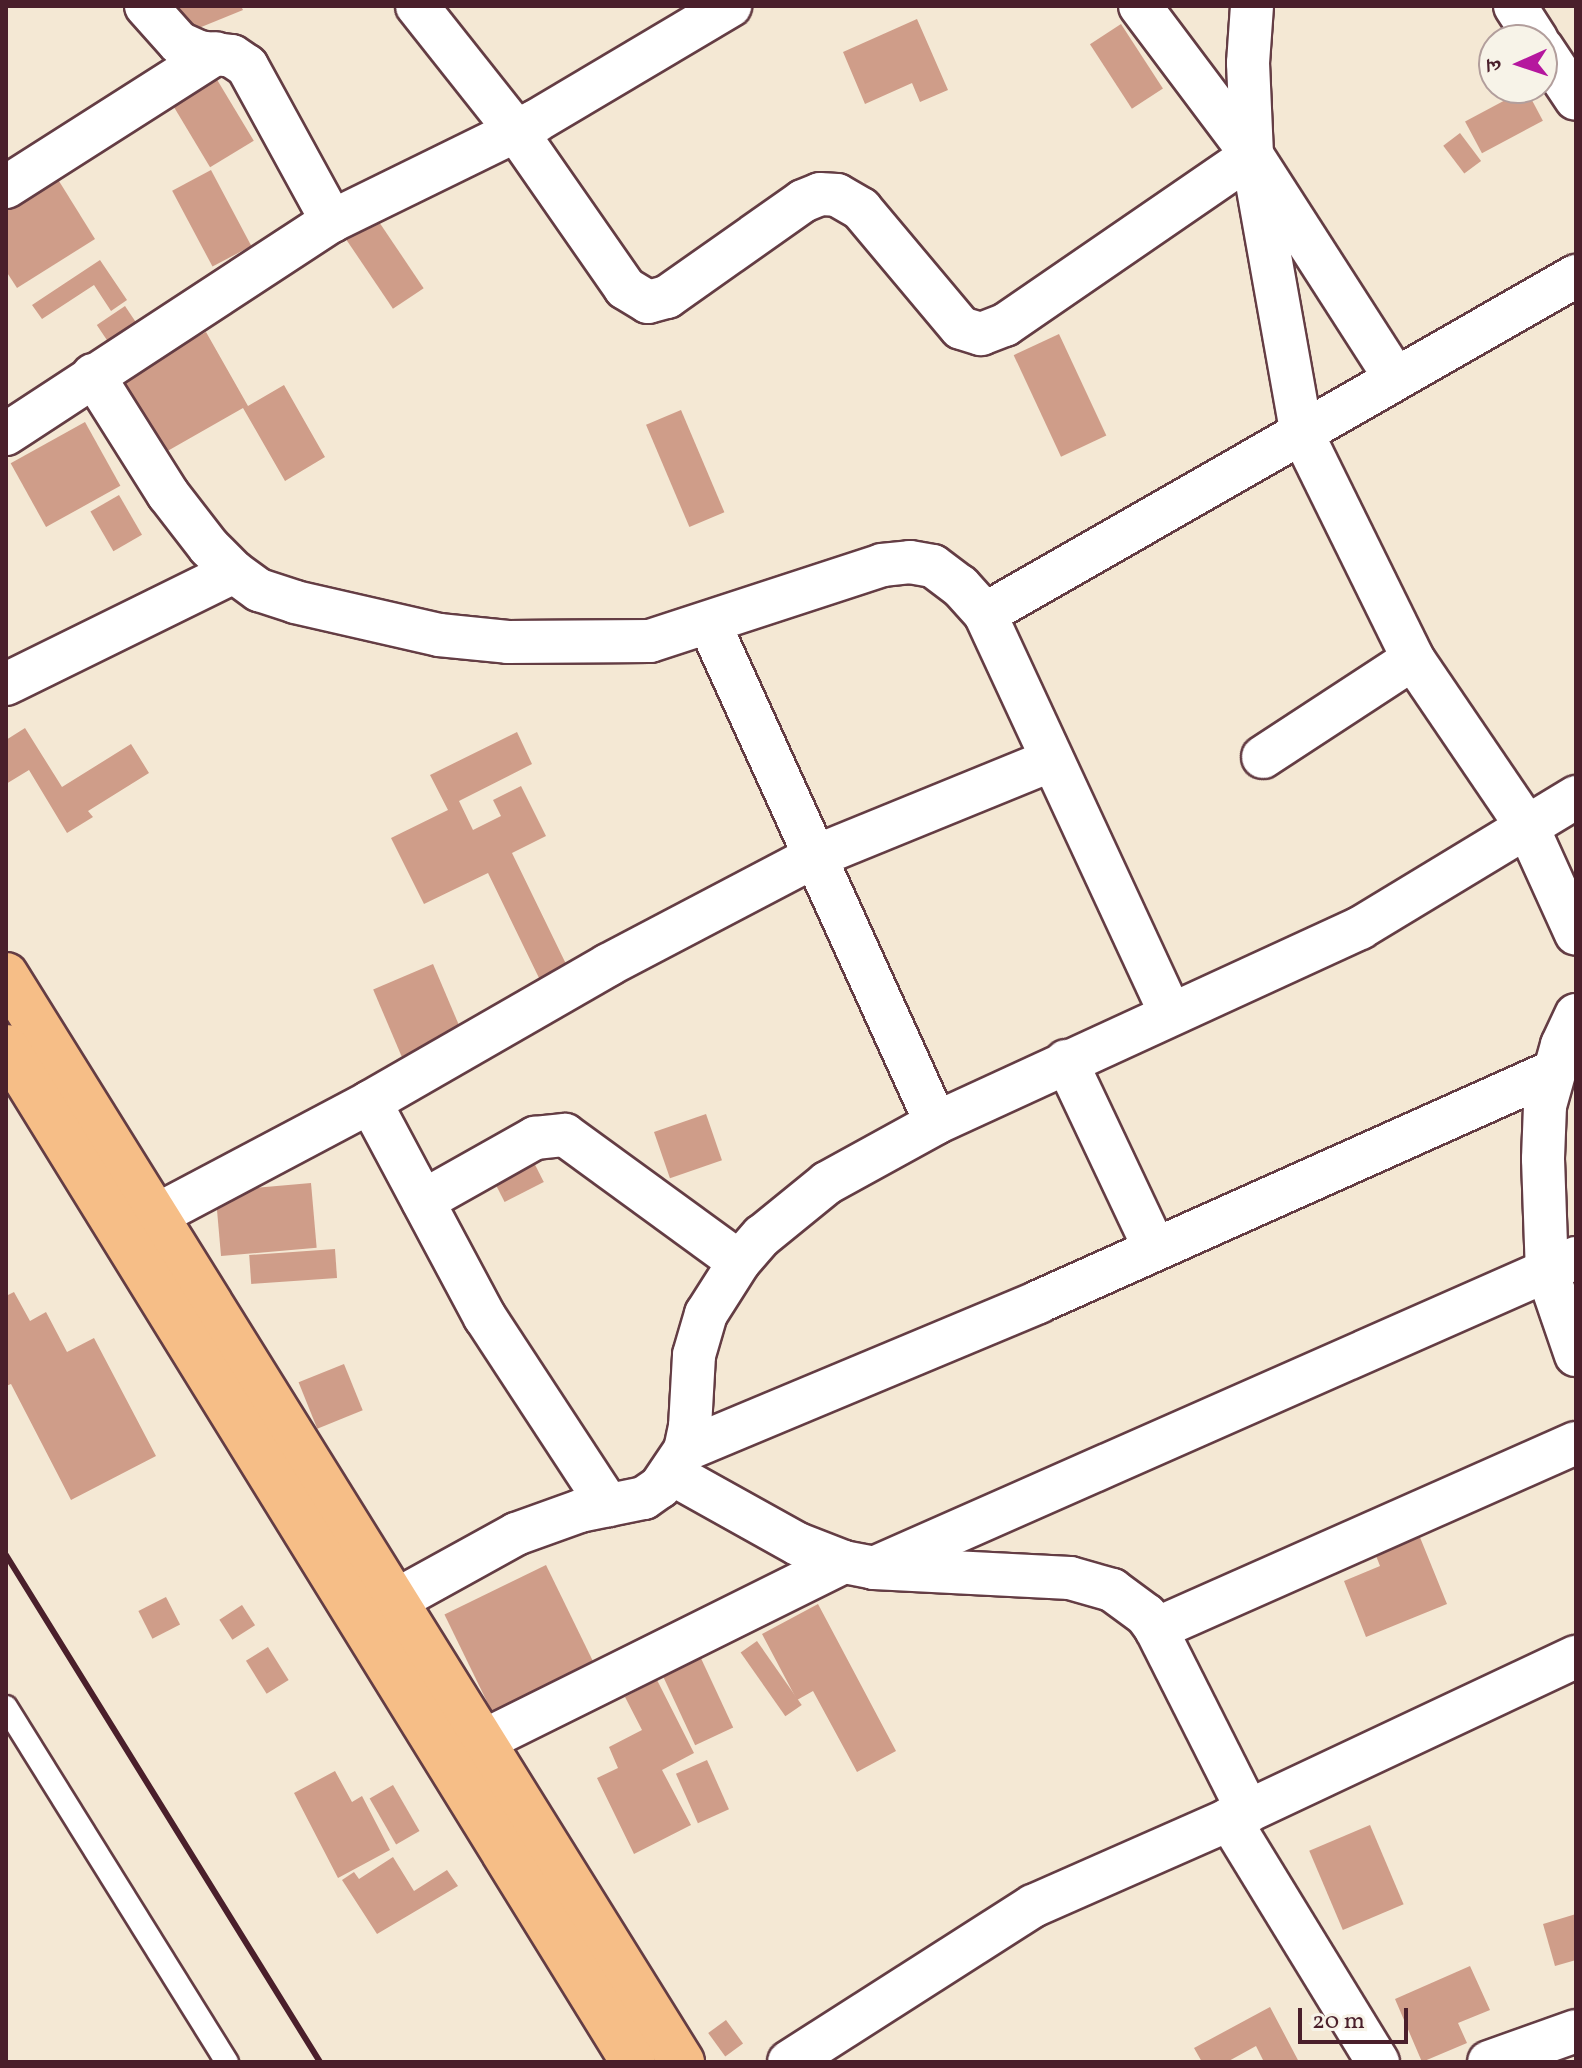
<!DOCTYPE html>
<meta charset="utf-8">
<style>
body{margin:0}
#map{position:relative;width:1582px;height:2068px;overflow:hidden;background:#f4e8d4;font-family:Vollkorn,"Noto Serif Devanagari",serif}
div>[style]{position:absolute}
.building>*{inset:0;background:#cf9d89;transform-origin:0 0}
.roads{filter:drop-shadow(2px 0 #643d44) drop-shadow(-2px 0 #643d44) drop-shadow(0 2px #643d44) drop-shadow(0 -2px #643d44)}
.lane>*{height:22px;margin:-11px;padding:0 11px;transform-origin:11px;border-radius:11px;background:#fff}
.street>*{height:42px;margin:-21px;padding:0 21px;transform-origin:21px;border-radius:21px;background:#fff}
.primary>*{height:44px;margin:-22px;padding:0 22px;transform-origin:22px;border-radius:22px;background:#f6be87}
.rail>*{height:6px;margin:-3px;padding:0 3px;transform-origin:3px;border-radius:3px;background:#4a1f2b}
span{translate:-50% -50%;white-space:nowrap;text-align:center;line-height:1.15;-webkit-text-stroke:6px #f7f3e8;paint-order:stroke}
.frame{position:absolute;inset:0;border:8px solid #4a1f2b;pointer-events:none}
.north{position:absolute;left:1478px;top:24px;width:80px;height:80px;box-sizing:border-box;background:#f7f3e8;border:2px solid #b29e9c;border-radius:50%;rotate:267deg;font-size:22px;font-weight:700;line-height:32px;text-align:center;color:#4a1f2b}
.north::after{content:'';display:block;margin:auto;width:28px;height:36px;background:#b5179e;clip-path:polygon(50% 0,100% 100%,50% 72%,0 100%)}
.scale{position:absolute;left:1298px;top:2008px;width:110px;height:36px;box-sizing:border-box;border:4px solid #4a1f2b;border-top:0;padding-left:10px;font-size:24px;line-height:28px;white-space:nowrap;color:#4a1f2b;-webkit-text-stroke:6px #f7f3e8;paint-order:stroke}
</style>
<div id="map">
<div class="building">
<div style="clip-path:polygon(179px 6px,241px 6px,243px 10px,189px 32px)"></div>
<div style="clip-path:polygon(917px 19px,948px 90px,920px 102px,912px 83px,865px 104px,843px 52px)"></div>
<div style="left:1121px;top:24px;width:77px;height:37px;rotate:57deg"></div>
<div style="left:210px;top:68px;width:85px;height:51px;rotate:59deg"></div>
<div style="left:1526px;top:89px;width:36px;height:69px;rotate:62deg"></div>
<div style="left:1460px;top:133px;width:35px;height:21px;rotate:53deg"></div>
<div style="left:211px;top:170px;width:86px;height:44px;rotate:62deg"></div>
<div style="clip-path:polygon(54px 173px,95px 239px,17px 288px,6px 271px,6px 203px)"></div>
<div style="left:375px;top:216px;width:87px;height:37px;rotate:56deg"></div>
<div style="clip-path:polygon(100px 260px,127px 300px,111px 311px,94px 285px,42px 319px,32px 305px)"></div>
<div style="left:125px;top:306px;width:27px;height:34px;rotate:56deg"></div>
<div style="clip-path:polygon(206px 332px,248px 406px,284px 385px,325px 457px,285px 481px,243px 408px,164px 453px,122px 379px)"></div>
<div style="left:1059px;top:334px;width:112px;height:50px;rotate:65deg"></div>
<div style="left:681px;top:410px;width:111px;height:38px;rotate:67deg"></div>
<div style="left:85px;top:422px;width:73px;height:85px;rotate:61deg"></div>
<div style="left:119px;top:495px;width:46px;height:33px;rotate:60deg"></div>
<div style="clip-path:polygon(25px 728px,62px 787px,131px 744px,149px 773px,88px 811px,93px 817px,67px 833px,29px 770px,6px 784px,6px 740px)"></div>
<div style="clip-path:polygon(517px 732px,532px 764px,459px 801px,473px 830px,501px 816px,493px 800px,521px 786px,546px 836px,512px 853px,567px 966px,540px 980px,488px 873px,424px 904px,391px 838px,448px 810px,430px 775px)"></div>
<div style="left:433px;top:964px;width:73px;height:65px;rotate:67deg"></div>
<div style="left:706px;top:1114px;width:49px;height:55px;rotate:71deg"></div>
<div style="left:527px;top:1149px;width:37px;height:44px;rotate:63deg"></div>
<div style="left:311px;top:1183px;width:65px;height:96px;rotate:85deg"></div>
<div style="left:335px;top:1249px;width:29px;height:86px;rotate:86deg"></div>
<div style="clip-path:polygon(14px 1292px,30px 1321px,46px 1312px,67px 1352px,94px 1338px,156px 1456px,71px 1500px,11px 1384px,6px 1386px,6px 1296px)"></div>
<div style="left:344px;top:1364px;width:50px;height:49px;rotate:68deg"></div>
<div style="clip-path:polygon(1417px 1530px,1447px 1604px,1366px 1637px,1344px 1581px,1380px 1566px,1373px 1548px)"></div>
<div style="left:546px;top:1565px;width:108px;height:113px;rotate:64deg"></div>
<div style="left:166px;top:1597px;width:31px;height:31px;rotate:63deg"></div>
<div style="clip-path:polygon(818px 1604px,896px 1751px,857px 1772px,813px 1691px,797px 1700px,762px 1634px)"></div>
<div style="left:242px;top:1605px;width:24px;height:27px;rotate:57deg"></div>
<div style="left:757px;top:1641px;width:78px;height:20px;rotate:55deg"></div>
<div style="left:268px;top:1647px;width:39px;height:26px;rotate:58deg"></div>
<div style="left:699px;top:1654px;width:81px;height:42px;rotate:65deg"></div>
<div style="clip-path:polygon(657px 1680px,694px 1753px,662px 1770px,691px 1825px,634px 1854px,597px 1778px,618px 1768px,609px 1747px,642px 1730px,625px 1697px)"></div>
<div style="left:707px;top:1760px;width:54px;height:34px;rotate:66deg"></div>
<div style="clip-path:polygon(335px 1771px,352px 1802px,362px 1796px,390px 1850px,338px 1878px,294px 1793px)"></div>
<div style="left:393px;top:1785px;width:53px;height:27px;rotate:60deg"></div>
<div style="left:1370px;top:1825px;width:86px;height:66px;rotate:67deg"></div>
<div style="clip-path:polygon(393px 1857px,414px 1891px,447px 1870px,458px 1886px,377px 1934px,342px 1880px,354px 1872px,359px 1879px)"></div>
<div style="clip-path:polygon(1576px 1914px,1576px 1960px,1555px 1966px,1543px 1924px)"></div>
<div style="clip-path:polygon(1470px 1966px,1490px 2010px,1458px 2023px,1467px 2043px,1422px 2062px,1395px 1999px)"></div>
<div style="clip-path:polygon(1270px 2007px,1299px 2062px,1264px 2062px,1256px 2046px,1227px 2062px,1202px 2062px,1194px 2048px)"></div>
<div style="left:726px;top:2020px;width:29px;height:22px;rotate:54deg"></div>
</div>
<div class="roads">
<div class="lane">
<div style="left:6px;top:1707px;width:418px;rotate:58.1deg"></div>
</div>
<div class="street">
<div style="left:146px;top:6px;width:50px;rotate:48.3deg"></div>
<div style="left:179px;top:43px;width:22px;rotate:24deg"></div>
<div style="left:199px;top:52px;width:33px;rotate:7deg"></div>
<div style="left:232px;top:56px;width:18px;rotate:34deg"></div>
<div style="left:247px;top:66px;width:177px;rotate:61.3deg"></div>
<div style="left:417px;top:6px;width:159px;rotate:51.6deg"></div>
<div style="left:516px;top:131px;width:191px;rotate:55.2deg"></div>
<div style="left:625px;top:288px;width:27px;rotate:31deg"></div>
<div style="left:648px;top:302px;width:20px;rotate:-15deg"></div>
<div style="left:667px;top:297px;width:166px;rotate:-35.2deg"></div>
<div style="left:803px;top:201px;width:18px;rotate:-22deg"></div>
<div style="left:820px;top:194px;width:17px;rotate:3deg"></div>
<div style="left:837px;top:195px;width:28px;rotate:30deg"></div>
<div style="left:861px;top:209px;width:155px;rotate:50deg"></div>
<div style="left:961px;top:328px;width:21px;rotate:17deg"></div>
<div style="left:981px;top:334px;width:26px;rotate:-21deg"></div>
<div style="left:1005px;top:325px;width:300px;rotate:-34.5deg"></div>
<div style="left:1140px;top:6px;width:186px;rotate:53.1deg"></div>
<div style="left:1252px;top:155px;width:265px;rotate:57.3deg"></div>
<div style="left:1252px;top:6px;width:57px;rotate:94deg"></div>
<div style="left:1248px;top:63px;width:92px;rotate:87.5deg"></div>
<div style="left:1252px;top:155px;width:280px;rotate:79.9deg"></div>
<div style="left:1301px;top:431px;width:254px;rotate:63.8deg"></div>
<div style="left:1413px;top:659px;width:204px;rotate:55.8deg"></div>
<div style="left:1528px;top:828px;width:116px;rotate:65.6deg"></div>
<div style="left:1515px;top:6px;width:40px;rotate:57.1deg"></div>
<div style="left:1542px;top:48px;width:61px;rotate:56.3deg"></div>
<div style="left:6px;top:187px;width:249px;rotate:-32.5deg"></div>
<div style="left:93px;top:375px;width:141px;rotate:57.8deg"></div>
<div style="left:168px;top:494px;width:67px;rotate:52.3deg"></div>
<div style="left:209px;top:547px;width:35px;rotate:45deg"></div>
<div style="left:234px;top:572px;width:31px;rotate:36deg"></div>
<div style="left:259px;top:590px;width:38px;rotate:18deg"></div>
<div style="left:295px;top:602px;width:148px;rotate:12.9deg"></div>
<div style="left:439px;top:635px;width:69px;rotate:5.8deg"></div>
<div style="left:508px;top:642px;width:142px;rotate:-0.4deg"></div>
<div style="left:650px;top:641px;width:244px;rotate:-18.1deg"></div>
<div style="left:882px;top:565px;width:28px;rotate:-6deg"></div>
<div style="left:910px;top:562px;width:23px;rotate:10deg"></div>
<div style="left:933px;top:566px;width:34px;rotate:37deg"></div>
<div style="left:960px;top:586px;width:38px;rotate:48deg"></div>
<div style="left:985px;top:614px;width:439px;rotate:65.1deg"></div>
<div style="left:6px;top:434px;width:389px;rotate:-33.2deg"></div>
<div style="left:332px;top:221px;width:227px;rotate:-26.1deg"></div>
<div style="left:536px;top:121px;width:226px;rotate:-30.7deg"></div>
<div style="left:985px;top:614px;width:681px;rotate:-29.77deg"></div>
<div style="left:709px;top:623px;width:549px;rotate:65.58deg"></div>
<div style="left:6px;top:684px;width:254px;rotate:-26.2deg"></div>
<div style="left:1263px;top:757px;width:179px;rotate:-33.2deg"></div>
<div style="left:1576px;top:1015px;width:33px;rotate:115deg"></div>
<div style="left:1562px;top:1045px;width:63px;rotate:105.6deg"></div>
<div style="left:1545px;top:1106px;width:53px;rotate:92.2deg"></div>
<div style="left:1543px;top:1159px;width:112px;rotate:88deg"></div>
<div style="left:1547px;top:1271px;width:89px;rotate:71deg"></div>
<div style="left:1066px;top:1061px;width:208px;rotate:64.7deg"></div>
<div style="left:370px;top:1102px;width:244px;rotate:61.9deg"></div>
<div style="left:485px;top:1317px;width:225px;rotate:56.8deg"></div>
<div style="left:423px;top:1201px;width:129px;rotate:-29.4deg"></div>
<div style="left:535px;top:1138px;width:30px;rotate:-6deg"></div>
<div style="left:565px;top:1135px;width:215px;rotate:36.1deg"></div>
<div style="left:155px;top:1216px;width:243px;rotate:-27.9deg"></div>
<div style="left:370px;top:1102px;width:275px;rotate:-29.9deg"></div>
<div style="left:608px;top:965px;width:233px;rotate:-27.7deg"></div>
<div style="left:814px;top:857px;width:257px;rotate:-22.2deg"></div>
<div style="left:685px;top:1450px;width:383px;rotate:-22.7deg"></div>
<div style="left:1038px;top:1302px;width:565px;rotate:-24.12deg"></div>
<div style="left:672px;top:1474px;width:144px;rotate:29.1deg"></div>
<div style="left:798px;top:1544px;width:49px;rotate:21.4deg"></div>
<div style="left:844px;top:1562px;width:31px;rotate:11deg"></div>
<div style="left:874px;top:1568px;width:196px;rotate:2.9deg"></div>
<div style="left:1070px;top:1578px;width:44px;rotate:15.9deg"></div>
<div style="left:1112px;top:1590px;width:42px;rotate:36.3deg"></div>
<div style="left:1146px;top:1615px;width:17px;rotate:54deg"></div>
<div style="left:1156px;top:1629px;width:204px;rotate:63.2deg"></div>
<div style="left:874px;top:1568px;width:767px;rotate:-23.83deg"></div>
<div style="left:393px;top:1602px;width:141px;rotate:-28.9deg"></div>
<div style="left:516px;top:1534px;width:68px;rotate:-19.8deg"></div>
<div style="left:580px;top:1511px;width:65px;rotate:-11.5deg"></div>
<div style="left:644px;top:1498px;width:19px;rotate:-35deg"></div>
<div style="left:660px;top:1487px;width:45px;rotate:-56deg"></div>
<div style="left:685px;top:1450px;width:24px;rotate:-78deg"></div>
<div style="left:690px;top:1427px;width:72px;rotate:-86.8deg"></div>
<div style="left:694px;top:1355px;width:43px;rotate:-73.7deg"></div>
<div style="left:706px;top:1314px;width:62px;rotate:-57.6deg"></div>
<div style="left:739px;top:1262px;width:35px;rotate:-49deg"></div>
<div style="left:762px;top:1236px;width:84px;rotate:-39.2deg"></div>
<div style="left:827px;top:1183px;width:124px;rotate:-28.8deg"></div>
<div style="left:936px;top:1123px;width:467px;rotate:-24.7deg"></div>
<div style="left:1360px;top:928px;width:253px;rotate:-31.2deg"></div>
<div style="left:1156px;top:1629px;width:459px;rotate:-23.9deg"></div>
<div style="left:481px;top:1742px;width:405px;rotate:-26.4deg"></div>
<div style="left:1229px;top:1819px;width:285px;rotate:58.5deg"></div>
<div style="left:789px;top:2062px;width:290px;rotate:-32.6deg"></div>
<div style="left:1033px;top:1906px;width:235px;rotate:-23.8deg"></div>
<div style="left:1248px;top:1811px;width:362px;rotate:-25.2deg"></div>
<div style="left:1489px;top:2062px;width:92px;rotate:-19.6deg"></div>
</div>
<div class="primary">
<div style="left:6px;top:975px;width:1280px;rotate:58.12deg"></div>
<div style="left:6px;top:1047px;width:1193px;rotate:58.29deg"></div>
</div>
</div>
<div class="rail">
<div style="left:6px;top:1555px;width:596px;rotate:58.23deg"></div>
</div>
<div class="frame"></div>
<div class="north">उ</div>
<div class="scale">20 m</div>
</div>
